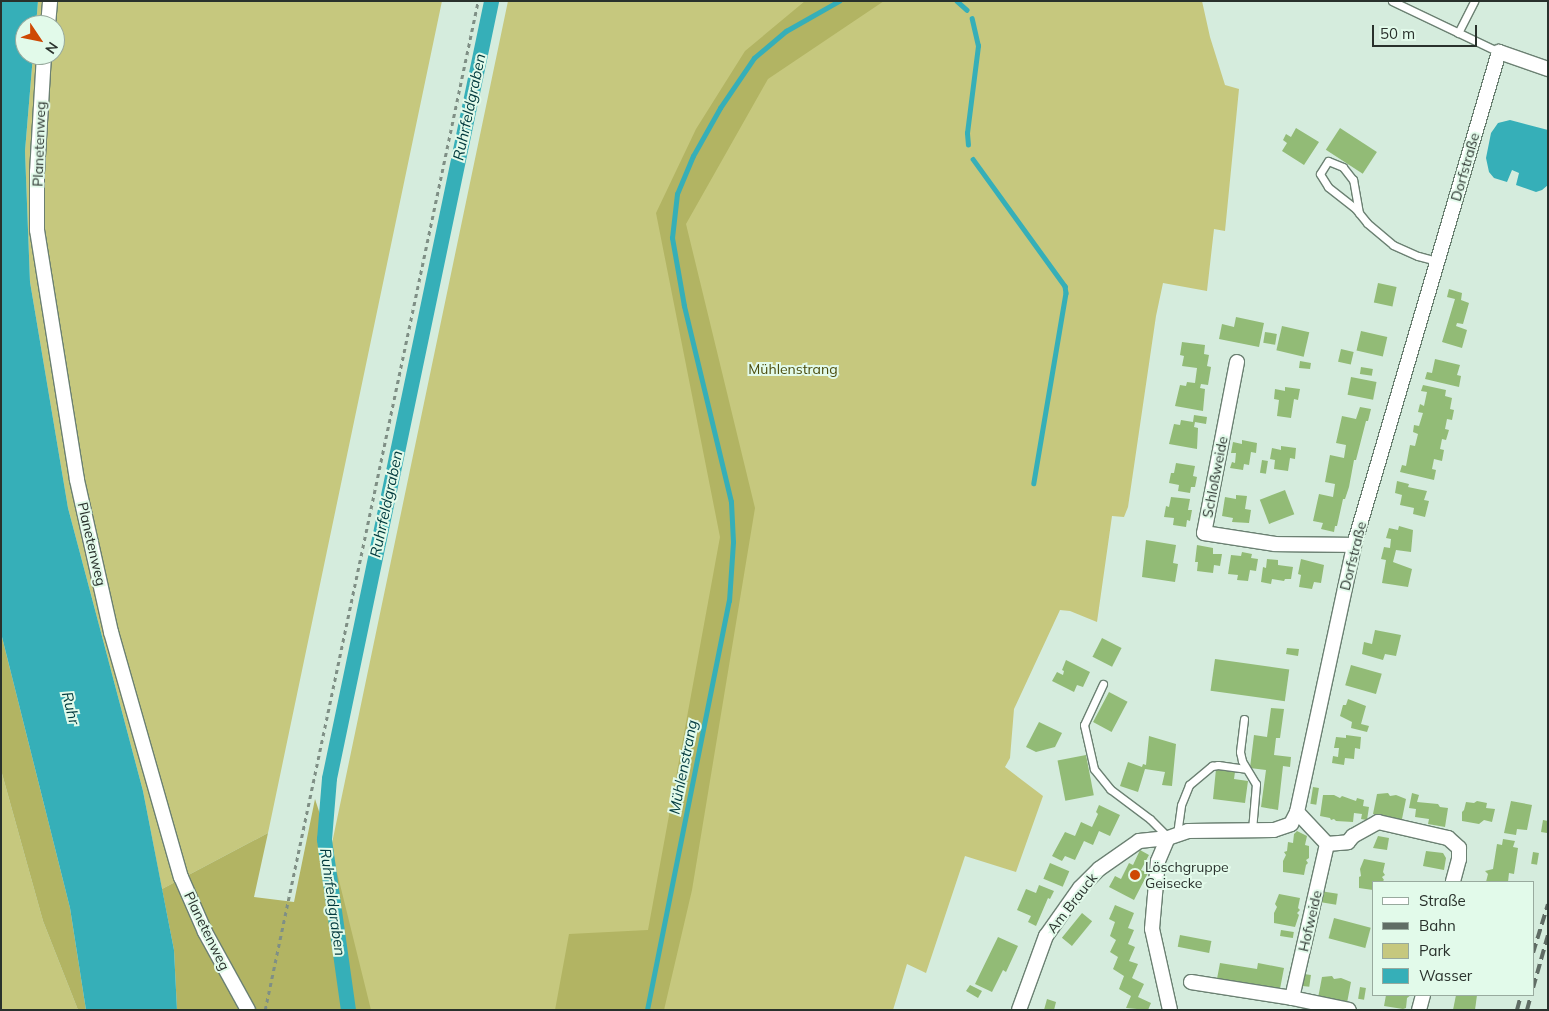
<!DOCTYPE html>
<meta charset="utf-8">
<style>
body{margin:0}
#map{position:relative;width:1549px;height:1011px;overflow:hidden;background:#d5ecdd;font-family:Mulish,sans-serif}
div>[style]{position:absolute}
.green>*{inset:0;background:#c6c87e}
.forest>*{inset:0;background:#b2b463}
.water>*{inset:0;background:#36afb8}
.stream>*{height:4.5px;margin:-2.25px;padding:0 2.25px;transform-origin:2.25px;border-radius:2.25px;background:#36afb8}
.canal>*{height:15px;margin:-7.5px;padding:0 7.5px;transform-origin:7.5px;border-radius:7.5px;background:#36afb8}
.building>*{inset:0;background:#92bb76;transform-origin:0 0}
.path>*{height:2.5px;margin-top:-1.25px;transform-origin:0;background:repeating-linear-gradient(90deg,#7f8f85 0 4px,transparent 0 8px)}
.roads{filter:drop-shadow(1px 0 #6b8072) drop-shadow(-1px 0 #6b8072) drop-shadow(0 1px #6b8072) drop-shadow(0 -1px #6b8072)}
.service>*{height:7px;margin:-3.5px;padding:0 3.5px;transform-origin:3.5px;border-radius:3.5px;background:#fff}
.minor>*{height:14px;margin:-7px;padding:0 7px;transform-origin:7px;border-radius:7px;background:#fff}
.rail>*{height:4px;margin-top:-2px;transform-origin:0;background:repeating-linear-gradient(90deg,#606d65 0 10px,transparent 0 15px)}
.dots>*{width:14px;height:14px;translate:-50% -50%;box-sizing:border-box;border:2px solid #e2faea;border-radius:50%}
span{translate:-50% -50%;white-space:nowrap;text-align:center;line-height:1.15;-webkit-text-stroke:4px #e2faea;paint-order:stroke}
.street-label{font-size:14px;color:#29312c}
.park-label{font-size:14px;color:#4b4c0d}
.poi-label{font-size:14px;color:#29312c}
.left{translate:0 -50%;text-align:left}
.water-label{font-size:15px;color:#00393d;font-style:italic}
.frame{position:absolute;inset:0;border:2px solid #29312c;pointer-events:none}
.legend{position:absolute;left:1372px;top:881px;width:162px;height:115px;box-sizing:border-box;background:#e2faea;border:1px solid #98aa9e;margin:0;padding:6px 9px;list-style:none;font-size:15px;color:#29312c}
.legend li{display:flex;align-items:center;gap:10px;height:25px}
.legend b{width:25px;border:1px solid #98aa9e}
.north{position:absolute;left:15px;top:15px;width:50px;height:50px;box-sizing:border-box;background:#e2faea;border:1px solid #98aa9e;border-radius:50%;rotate:124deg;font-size:14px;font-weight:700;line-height:20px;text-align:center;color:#29312c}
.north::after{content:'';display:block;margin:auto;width:18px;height:22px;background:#ce4904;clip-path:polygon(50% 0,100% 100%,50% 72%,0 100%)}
.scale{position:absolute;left:1372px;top:25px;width:105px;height:22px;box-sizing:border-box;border:2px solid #29312c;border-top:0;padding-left:6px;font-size:15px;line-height:18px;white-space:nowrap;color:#29312c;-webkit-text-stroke:4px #e2faea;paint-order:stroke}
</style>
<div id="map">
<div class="green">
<div style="clip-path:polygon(38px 1px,442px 1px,268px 833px,162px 889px,143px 791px,68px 508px,30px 282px,25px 151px,33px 55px,55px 55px,55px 25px,36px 25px)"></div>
<div style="clip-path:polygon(508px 1px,1202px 1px,1210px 37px,1225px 85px,1239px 89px,1225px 231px,1214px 229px,1207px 291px,1163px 283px,1156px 316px,1128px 507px,1124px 517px,1112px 516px,1097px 622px,1070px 611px,1060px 610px,1014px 709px,1010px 758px,1005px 767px,1043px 796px,1016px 872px,965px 856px,926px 973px,907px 964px,893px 1010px,356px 1010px,331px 848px)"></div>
<div style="clip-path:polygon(1px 770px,43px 921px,78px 1010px,1px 1010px)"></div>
</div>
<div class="forest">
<div style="clip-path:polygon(805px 1px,884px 1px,768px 79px,686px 224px,755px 508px,692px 890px,664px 1010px,555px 1010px,569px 934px,648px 930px,720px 537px,656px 213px,696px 129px,745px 51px)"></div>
<div style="clip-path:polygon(1px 633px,70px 908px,86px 1010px,78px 1010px,43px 921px,1px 770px)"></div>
<div style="clip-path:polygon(315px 799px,331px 848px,371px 1010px,177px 1010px,174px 950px,162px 889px,268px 833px,254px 897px,294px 902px)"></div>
</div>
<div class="water">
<div style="clip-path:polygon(1px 1px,38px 1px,36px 25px,25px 25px,25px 55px,33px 55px,25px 151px,30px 282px,68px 508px,143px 791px,174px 950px,177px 1010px,86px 1010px,70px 908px,1px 633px)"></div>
<div style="clip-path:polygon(1510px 120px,1548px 130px,1548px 185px,1542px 190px,1536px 192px,1516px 185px,1519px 173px,1512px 170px,1507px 182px,1494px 178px,1489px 172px,1486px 158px,1491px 133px,1498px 123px)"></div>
</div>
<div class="stream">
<div style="left:957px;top:1px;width:13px;rotate:42deg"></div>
<div style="left:968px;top:145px;width:12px;rotate:-95deg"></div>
<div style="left:967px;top:133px;width:88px;rotate:-82.8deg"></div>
<div style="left:978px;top:46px;width:28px;rotate:-103deg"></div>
<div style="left:973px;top:159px;width:157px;rotate:54.1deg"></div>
<div style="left:1065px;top:286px;width:7px;rotate:82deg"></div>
<div style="left:1066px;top:293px;width:193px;rotate:99.6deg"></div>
<div style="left:647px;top:1010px;width:417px;rotate:-78.7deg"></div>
<div style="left:729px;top:601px;width:59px;rotate:-86.1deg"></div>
<div style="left:733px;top:542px;width:40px;rotate:-92.9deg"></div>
<div style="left:731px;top:502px;width:202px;rotate:-103.5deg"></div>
<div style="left:684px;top:306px;width:69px;rotate:-100deg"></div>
<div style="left:672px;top:238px;width:44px;rotate:-83.5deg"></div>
<div style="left:677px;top:194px;width:41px;rotate:-67.2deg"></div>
<div style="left:693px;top:156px;width:55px;rotate:-60.6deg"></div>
<div style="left:720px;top:108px;width:60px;rotate:-55.8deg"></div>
<div style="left:754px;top:58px;width:42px;rotate:-40.2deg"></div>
<div style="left:786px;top:31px;width:61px;rotate:-29.5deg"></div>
</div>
<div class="canal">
<div style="left:348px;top:1010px;width:173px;rotate:-98deg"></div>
<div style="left:324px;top:839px;width:61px;rotate:-85.3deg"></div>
<div style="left:329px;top:778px;width:794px;rotate:-78.22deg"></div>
</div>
<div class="building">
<div style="clip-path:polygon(1296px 128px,1319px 142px,1304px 165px,1282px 151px,1287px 143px,1283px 140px,1286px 134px,1291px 137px)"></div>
<div style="left:1340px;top:128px;width:44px;height:26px;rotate:33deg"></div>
<div style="left:1378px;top:283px;width:19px;height:20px;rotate:12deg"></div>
<div style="clip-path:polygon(1449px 289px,1462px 293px,1461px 300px,1469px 303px,1463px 324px,1457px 323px,1456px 326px,1467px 330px,1462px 348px,1442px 342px,1455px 299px,1447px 297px)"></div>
<div style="clip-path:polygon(1236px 317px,1264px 323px,1259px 347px,1219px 339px,1222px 324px,1234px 327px)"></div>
<div style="left:1282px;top:326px;width:28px;height:25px;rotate:13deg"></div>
<div style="left:1361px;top:331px;width:27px;height:20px;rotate:13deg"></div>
<div style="left:1265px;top:332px;width:12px;height:11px;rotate:9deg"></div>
<div style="clip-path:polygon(1182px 342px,1205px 345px,1204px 354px,1209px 355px,1207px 366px,1211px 367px,1208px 385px,1201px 384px,1200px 388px,1205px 389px,1203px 411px,1175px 406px,1180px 385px,1186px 386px,1187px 382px,1195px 383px,1197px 368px,1182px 366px,1184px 356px,1180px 355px)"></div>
<div style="left:1341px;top:349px;width:13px;height:13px;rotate:13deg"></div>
<div style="clip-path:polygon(1435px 359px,1460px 365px,1457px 375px,1461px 376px,1459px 387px,1425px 379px,1427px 372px,1432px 373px)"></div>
<div style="clip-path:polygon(1300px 361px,1311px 363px,1310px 369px,1299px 368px)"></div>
<div style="left:1361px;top:367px;width:12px;height:7px;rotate:9deg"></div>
<div style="left:1351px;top:377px;width:26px;height:18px;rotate:11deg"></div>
<div style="clip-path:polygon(1423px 385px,1446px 390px,1445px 396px,1452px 398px,1450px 409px,1454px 410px,1452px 420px,1447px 419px,1445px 429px,1449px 430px,1446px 440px,1442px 439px,1440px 449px,1444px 450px,1442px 461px,1434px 459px,1432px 469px,1436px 470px,1434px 480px,1400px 472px,1402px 465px,1406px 466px,1410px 445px,1415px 446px,1418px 434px,1413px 432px,1414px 425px,1419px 426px,1423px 413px,1418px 412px,1420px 404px,1424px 406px,1427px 392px,1421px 391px)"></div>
<div style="clip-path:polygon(1285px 387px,1300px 389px,1298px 400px,1294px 399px,1291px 418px,1277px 416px,1279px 400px,1274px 399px,1275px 389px,1285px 391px)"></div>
<div style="clip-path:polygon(1360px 407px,1371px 409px,1368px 421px,1366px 421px,1356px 460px,1354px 460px,1349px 487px,1345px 499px,1343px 499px,1337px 526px,1335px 526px,1334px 532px,1321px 529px,1323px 523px,1313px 521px,1319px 494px,1333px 497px,1335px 484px,1325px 482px,1330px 455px,1344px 458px,1346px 445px,1336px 443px,1342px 416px,1356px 419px)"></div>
<div style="clip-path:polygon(1194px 415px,1207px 417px,1206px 424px,1195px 422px,1194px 427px,1198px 428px,1197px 449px,1169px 444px,1174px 424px,1180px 425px,1181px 420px,1193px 422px)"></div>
<div style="clip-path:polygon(1242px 440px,1257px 443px,1256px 453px,1251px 452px,1249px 465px,1244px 464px,1243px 470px,1230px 468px,1232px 462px,1235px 463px,1236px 453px,1231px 453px,1233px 442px,1242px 444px)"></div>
<div style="clip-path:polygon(1281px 446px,1296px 448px,1295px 459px,1290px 458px,1288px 471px,1274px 469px,1275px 460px,1270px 459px,1272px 448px,1281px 450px)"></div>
<div style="left:1262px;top:460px;width:6px;height:13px;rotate:9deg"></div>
<div style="clip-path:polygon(1176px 463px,1195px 466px,1193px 476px,1197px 477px,1195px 487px,1191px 487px,1190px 493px,1178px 491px,1179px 485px,1169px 483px,1171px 473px,1174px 473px)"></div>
<div style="clip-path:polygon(1397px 481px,1409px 484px,1408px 487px,1427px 491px,1424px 500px,1429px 501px,1425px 517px,1413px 514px,1414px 508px,1400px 505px,1402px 495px,1395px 493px)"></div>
<div style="left:1285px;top:490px;width:26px;height:27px;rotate:69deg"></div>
<div style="clip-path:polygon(1236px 495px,1247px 496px,1245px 509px,1251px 510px,1249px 523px,1232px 522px,1233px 518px,1222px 516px,1225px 497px,1236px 499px)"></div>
<div style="clip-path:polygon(1171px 497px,1190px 499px,1188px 510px,1192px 510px,1190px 521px,1187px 520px,1186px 527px,1173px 525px,1174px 518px,1164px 517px,1166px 506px,1169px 507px)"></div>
<div style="clip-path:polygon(1399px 526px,1413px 530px,1411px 552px,1396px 550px,1393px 562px,1412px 569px,1408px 587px,1382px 583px,1386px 560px,1381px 559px,1384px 547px,1390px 548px,1391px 539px,1386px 538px,1389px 528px,1398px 530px)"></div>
<div style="clip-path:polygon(1146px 540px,1176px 545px,1173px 563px,1178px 564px,1175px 582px,1142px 577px)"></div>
<div style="clip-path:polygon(1197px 545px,1213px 548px,1213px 554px,1222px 554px,1220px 566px,1214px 565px,1213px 573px,1197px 571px,1198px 562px,1195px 562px)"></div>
<div style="clip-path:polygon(1242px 552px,1252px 554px,1251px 558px,1258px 559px,1256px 571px,1250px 570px,1248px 581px,1237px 580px,1238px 575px,1228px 574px,1231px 555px,1241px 556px)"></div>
<div style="clip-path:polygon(1267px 559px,1278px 560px,1278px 565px,1293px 567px,1291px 579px,1285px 579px,1284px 581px,1272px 579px,1271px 584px,1261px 582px,1263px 567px,1266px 568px)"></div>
<div style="clip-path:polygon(1301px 559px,1324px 565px,1321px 583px,1314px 582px,1312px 589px,1299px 587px,1301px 575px,1298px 574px)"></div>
<div style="clip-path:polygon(1375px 630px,1401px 635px,1396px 656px,1385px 654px,1383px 660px,1362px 654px,1364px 642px,1372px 644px)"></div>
<div style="left:1102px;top:638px;width:22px;height:21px;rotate:27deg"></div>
<div style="clip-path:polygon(1287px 648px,1299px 649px,1298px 656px,1286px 654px)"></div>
<div style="left:1215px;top:659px;width:75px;height:32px;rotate:8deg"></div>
<div style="clip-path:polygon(1066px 660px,1090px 672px,1083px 687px,1077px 685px,1074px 692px,1052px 681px,1057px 672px,1063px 675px,1064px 671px,1062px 670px)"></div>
<div style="left:1351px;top:665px;width:32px;height:21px;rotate:16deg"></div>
<div style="left:1109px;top:692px;width:21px;height:34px;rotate:28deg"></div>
<div style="clip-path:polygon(1348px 699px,1366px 706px,1361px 724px,1369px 726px,1367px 732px,1351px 728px,1352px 722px,1340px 716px,1343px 705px,1346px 705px)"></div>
<div style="clip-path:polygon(1271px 708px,1284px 709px,1280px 738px,1276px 738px,1274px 755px,1291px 757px,1290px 767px,1283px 766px,1278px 810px,1261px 807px,1266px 770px,1250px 768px,1254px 735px,1267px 737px)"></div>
<div style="clip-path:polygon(1039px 722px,1062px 733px,1055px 747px,1036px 752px,1026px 747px)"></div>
<div style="clip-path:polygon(1346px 735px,1361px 737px,1360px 749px,1355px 748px,1354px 759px,1345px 758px,1344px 765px,1332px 763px,1333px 756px,1338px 757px,1339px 748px,1334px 748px,1336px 737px,1346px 738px)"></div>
<div style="clip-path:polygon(1149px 736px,1176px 744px,1172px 786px,1162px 785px,1165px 772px,1145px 769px,1138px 792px,1120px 786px,1128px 762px,1142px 767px,1143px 764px,1146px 765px)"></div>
<div style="left:1086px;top:755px;width:41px;height:29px;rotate:79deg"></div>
<div style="clip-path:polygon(1216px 769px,1235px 772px,1234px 779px,1248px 781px,1245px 803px,1213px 799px)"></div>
<div style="left:1313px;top:787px;width:6px;height:17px;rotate:9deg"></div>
<div style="clip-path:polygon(1388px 793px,1390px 796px,1396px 795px,1406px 799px,1402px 819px,1390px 820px,1388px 817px,1385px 819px,1383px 816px,1373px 814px,1377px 794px)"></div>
<div style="clip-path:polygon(1412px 793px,1419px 795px,1417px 802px,1438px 804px,1440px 807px,1448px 808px,1445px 827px,1428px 824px,1429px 819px,1415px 817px,1416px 809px,1409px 808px)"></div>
<div style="clip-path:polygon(1323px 795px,1334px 795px,1340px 798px,1342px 796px,1356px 801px,1357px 798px,1364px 800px,1363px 806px,1369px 807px,1367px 820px,1361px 819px,1362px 814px,1354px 813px,1353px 822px,1336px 821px,1334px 819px,1331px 820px,1330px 818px,1320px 816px)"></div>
<div style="clip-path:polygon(1477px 801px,1487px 803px,1486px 808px,1495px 809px,1492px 822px,1484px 820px,1479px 824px,1462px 821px,1462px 812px,1464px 810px,1466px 802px,1474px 803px)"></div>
<div style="clip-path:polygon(1511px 801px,1532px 805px,1527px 830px,1517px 829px,1516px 835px,1504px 833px)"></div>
<div style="clip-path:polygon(1099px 805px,1120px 815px,1110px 836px,1099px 831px,1093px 845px,1084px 841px,1075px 860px,1065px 856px,1062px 861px,1052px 856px,1065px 832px,1075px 836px,1081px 822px,1092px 827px,1098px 814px,1096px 812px)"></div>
<div style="clip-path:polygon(1543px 820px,1548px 821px,1547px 833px,1541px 832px)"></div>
<div style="clip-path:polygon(1297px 831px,1307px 836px,1305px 845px,1309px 846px,1309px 858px,1306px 860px,1308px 863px,1306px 865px,1304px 875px,1283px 872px,1283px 861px,1286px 855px,1284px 852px,1287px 851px,1288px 842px,1293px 843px,1294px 834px)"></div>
<div style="clip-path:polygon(1378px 836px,1389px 838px,1387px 850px,1373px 848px)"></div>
<div style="clip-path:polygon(1503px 839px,1515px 841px,1513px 847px,1518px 848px,1514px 874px,1509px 873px,1508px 882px,1486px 882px,1488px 874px,1485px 871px,1493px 869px,1497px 844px,1502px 845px)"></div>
<div style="clip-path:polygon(1140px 850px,1149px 855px,1141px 870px,1148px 873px,1134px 900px,1109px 887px,1115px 876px,1121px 879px,1129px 863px,1133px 865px)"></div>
<div style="clip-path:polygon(1426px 851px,1443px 853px,1446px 858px,1444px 870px,1423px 866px)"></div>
<div style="left:1533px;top:852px;width:6px;height:12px;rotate:9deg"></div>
<div style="clip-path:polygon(1364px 859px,1385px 863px,1383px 872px,1385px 875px,1382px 877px,1384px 880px,1382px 882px,1373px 882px,1373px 890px,1359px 888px,1359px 877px,1361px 876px,1360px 869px)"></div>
<div style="left:1050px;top:863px;width:21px;height:17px;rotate:23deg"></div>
<div style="clip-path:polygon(1039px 885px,1054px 891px,1050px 899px,1048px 898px,1036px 926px,1028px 922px,1031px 916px,1017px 910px,1026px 889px,1036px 893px)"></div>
<div style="left:1320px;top:891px;width:18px;height:11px;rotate:9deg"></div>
<div style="clip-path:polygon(1279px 894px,1300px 898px,1298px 908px,1300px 910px,1297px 913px,1299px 915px,1295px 927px,1274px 923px,1274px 913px,1277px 907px,1275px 904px)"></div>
<div style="clip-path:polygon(1115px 905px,1134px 913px,1128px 928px,1134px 930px,1128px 944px,1135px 947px,1129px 961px,1138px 964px,1132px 978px,1144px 984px,1138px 997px,1151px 1003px,1148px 1010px,1126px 1008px,1131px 996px,1119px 989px,1124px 976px,1113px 969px,1118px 957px,1110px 952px,1116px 940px,1110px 936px,1115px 922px,1109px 919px)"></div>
<div style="left:1082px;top:913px;width:13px;height:32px;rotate:39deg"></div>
<div style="left:1334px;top:918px;width:38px;height:21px;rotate:15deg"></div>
<div style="left:1281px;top:930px;width:13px;height:6px;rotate:9deg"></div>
<div style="left:1180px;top:935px;width:32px;height:12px;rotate:11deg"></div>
<div style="clip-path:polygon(998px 937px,1018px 946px,1006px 972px,1003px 970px,992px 992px,975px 984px)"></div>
<div style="clip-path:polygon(1220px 963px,1257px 969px,1258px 963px,1284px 968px,1280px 989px,1255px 984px,1254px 990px,1216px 984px)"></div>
<div style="left:1304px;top:974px;width:7px;height:12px;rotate:8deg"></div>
<div style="clip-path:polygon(1332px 976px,1334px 979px,1341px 978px,1351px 982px,1347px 1003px,1318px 998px,1322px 977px)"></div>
<div style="clip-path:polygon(970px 985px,982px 991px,978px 998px,966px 991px)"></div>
<div style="left:1360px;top:987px;width:6px;height:12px;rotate:9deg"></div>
<div style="clip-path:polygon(1386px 995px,1411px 995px,1407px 998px,1406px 1008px,1403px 1009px,1384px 1006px)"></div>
<div style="clip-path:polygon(1456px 995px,1477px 995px,1475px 1010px,1453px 1010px)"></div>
<div style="clip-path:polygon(1047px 999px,1056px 1002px,1054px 1010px,1044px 1010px)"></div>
</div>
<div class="path">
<div style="left:265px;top:1010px;width:1031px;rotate:-78.08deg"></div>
</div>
<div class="roads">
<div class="service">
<div style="left:1392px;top:1px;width:119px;rotate:25.5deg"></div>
<div style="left:1458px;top:33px;width:36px;rotate:-63deg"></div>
<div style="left:1359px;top:213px;width:34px;rotate:-100deg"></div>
<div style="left:1353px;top:180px;width:16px;rotate:-128deg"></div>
<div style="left:1343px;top:167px;width:16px;rotate:-158deg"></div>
<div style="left:1328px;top:161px;width:15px;rotate:122deg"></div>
<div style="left:1320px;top:174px;width:15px;rotate:58deg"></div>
<div style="left:1328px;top:187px;width:34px;rotate:38deg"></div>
<div style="left:1355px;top:208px;width:19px;rotate:51deg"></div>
<div style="left:1367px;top:223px;width:34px;rotate:40deg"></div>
<div style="left:1393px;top:245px;width:27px;rotate:24deg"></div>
<div style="left:1418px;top:256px;width:20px;rotate:15deg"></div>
<div style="left:1103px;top:684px;width:45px;rotate:114.9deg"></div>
<div style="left:1084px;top:725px;width:45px;rotate:77.2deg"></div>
<div style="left:1094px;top:769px;width:26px;rotate:51deg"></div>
<div style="left:1110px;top:789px;width:50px;rotate:36.9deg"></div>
<div style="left:1150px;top:819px;width:25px;rotate:45deg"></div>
<div style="left:1244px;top:719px;width:33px;rotate:97deg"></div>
<div style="left:1240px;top:752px;width:9px;rotate:77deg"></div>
<div style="left:1242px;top:761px;width:27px;rotate:59deg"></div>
<div style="left:1256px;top:784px;width:46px;rotate:95deg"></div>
<div style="left:1177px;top:834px;width:29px;rotate:-82deg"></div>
<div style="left:1181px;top:805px;width:22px;rotate:-68deg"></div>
<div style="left:1189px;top:785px;width:30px;rotate:-40deg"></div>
<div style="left:1212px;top:766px;width:6px;rotate:-9deg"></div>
<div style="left:1218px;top:765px;width:28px;rotate:8deg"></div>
</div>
<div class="minor">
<div style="left:48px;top:25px;width:24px;rotate:-85deg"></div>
<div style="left:44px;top:55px;width:117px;rotate:93.4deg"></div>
<div style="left:37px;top:172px;width:58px;rotate:90deg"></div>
<div style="left:37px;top:230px;width:253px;rotate:80.9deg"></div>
<div style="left:77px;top:480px;width:156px;rotate:77.4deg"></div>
<div style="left:111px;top:632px;width:255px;rotate:74.1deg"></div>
<div style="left:181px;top:877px;width:60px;rotate:66.4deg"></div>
<div style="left:205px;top:932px;width:89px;rotate:61.1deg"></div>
<div style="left:1237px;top:362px;width:174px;rotate:100.9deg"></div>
<div style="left:1204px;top:533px;width:72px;rotate:8.8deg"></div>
<div style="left:1275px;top:544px;width:79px;rotate:0.7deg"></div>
<div style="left:1297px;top:812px;width:44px;rotate:46.8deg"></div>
<div style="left:1327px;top:844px;width:21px;rotate:-5deg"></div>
<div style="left:1348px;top:842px;width:8px;rotate:-50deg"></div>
<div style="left:1353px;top:836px;width:29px;rotate:-29deg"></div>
<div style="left:1378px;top:822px;width:72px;rotate:12.9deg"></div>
<div style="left:1448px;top:838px;width:15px;rotate:42deg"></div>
<div style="left:1459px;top:848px;width:11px;rotate:90deg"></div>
<div style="left:1459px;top:859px;width:24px;rotate:105deg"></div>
<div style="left:1327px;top:844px;width:158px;rotate:102.8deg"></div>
<div style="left:1292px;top:998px;width:58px;rotate:11.9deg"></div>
<div style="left:1191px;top:982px;width:102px;rotate:9deg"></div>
<div style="left:1019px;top:1010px;width:79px;rotate:-70deg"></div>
<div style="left:1046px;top:936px;width:59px;rotate:-54.7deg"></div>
<div style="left:1080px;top:888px;width:27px;rotate:-45deg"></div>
<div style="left:1099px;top:869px;width:49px;rotate:-35deg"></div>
<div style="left:1139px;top:841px;width:29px;rotate:-6deg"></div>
<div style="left:1170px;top:1010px;width:83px;rotate:-102.5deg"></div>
<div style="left:1152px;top:929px;width:68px;rotate:-85deg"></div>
<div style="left:1158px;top:861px;width:25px;rotate:-67deg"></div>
<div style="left:1168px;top:838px;width:21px;rotate:-19deg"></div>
<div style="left:1188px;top:831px;width:86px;rotate:-0.7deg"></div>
<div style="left:1274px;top:830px;width:18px;rotate:-19deg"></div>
<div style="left:1291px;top:824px;width:13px;rotate:-63deg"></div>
<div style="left:1297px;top:812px;width:273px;rotate:-77.9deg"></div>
<div style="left:1354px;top:545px;width:514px;rotate:-73.61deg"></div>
<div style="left:1499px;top:52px;width:52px;rotate:19.1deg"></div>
<div style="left:1419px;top:1010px;width:16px;rotate:-75deg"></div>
</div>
</div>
<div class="rail">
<div style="left:1533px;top:953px;width:51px;rotate:-73deg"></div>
<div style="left:1533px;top:988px;width:55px;rotate:-74.2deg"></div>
<div style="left:1517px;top:1010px;width:16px;rotate:-75deg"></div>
<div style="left:1527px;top:1010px;width:16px;rotate:-75deg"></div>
</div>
<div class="dots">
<div style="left:1135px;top:875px;background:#ce4904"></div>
</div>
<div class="street-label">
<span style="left:39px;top:144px;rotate:-88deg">Planetenweg</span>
<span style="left:1465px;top:167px;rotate:-74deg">Dorfstraße</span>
<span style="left:1215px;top:477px;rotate:-79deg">Schloßweide</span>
<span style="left:92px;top:544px;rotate:77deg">Planetenweg</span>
<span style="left:1353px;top:556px;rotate:-76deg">Dorfstraße</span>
<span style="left:1072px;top:903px;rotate:-52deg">Am Brauck</span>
<span style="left:1310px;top:921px;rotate:-77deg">Hofweide</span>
<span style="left:207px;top:931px;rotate:64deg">Planetenweg</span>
</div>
<div class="park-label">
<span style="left:793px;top:369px">Mühlenstrang</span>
</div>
<div class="poi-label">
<span class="left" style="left:1145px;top:875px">Löschgruppe<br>Geisecke</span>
</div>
<div class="water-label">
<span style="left:469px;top:107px;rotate:-78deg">Ruhrfeldgraben</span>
<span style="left:386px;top:504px;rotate:-78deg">Ruhrfeldgraben</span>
<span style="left:71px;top:708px;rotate:76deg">Ruhr</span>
<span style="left:683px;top:767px;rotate:-79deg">Mühlenstrang</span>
<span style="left:333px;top:902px;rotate:82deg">Ruhrfeldgraben</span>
</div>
<div class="frame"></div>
<ul class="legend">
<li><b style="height:6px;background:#fff"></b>Straße</li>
<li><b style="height:6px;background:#606d65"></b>Bahn</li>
<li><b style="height:14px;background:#c6c87e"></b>Park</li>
<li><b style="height:14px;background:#36afb8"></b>Wasser</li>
</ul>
<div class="north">N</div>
<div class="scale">50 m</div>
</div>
